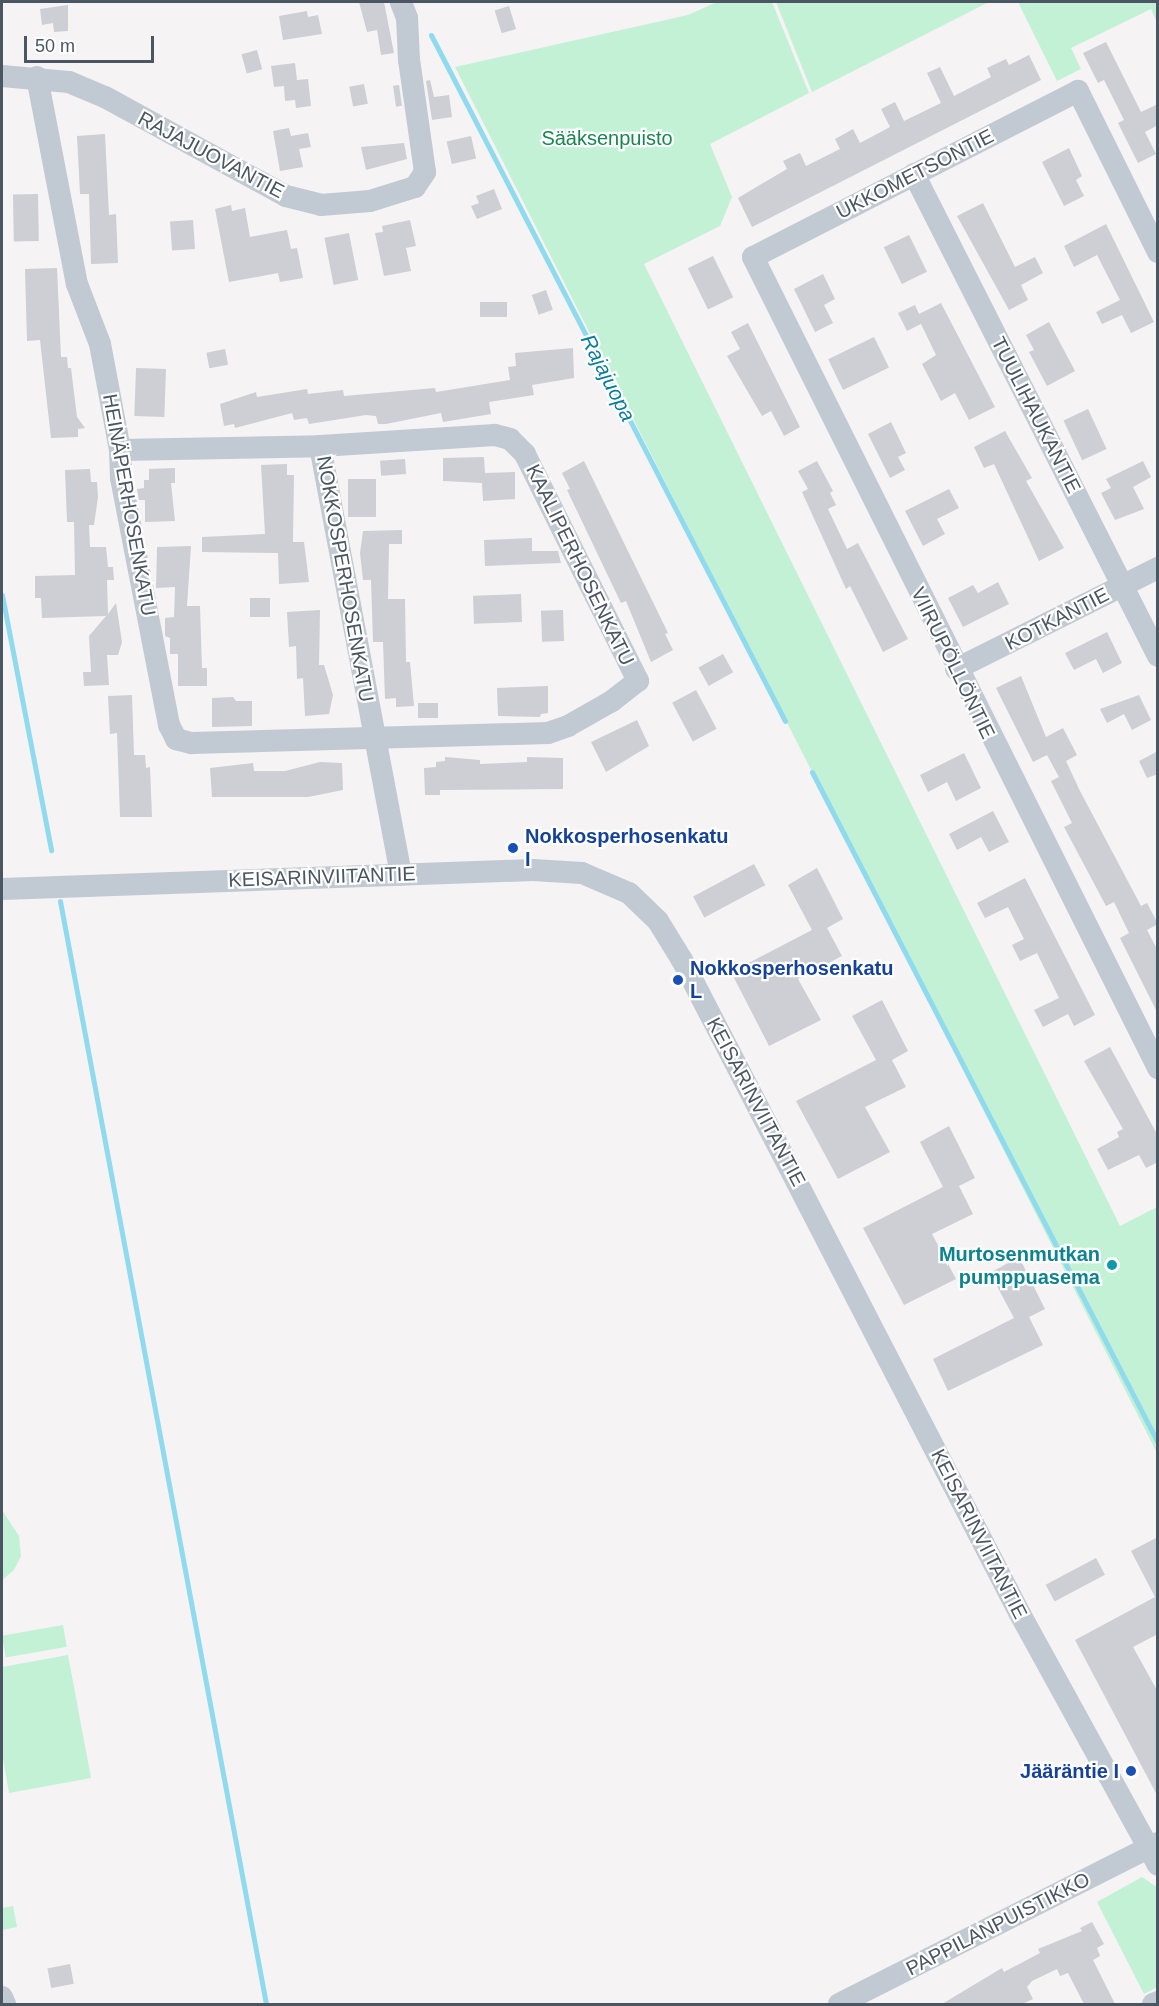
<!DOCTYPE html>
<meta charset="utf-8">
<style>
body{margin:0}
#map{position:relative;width:1159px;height:2006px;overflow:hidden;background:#f5f3f3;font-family:Helvetica,sans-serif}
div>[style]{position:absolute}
.green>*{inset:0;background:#c3f1d5;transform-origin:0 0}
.stream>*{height:5px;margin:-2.5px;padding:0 2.5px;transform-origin:2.5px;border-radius:2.5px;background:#90daee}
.building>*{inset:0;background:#cdcfd5;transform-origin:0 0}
.minor>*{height:22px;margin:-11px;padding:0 11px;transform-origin:11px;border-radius:11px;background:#c1cad2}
.dots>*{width:16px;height:16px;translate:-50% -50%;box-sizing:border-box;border:3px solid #fff;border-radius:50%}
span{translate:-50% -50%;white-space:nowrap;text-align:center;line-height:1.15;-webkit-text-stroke:4.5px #fff;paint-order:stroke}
.park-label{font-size:20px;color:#17864f}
.street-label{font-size:20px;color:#4a5661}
.transit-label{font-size:20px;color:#164399;font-weight:700}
.left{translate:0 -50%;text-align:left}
.right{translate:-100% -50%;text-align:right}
.culture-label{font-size:20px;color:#0d838f;font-weight:700}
.water-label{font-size:21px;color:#0c7c9b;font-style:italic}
.frame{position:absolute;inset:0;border:3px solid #4a5661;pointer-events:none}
.scale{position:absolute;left:24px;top:36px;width:130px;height:27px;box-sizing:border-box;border:3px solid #4a5661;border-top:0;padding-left:8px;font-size:18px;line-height:21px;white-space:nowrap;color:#4a5661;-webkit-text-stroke:4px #fff;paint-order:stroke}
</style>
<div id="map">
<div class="green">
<div style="clip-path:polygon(717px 2px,772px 2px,809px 93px,710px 144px,732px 197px,720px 226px,644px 264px,1120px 1226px,1157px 1207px,1157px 1453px,455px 67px,688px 15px)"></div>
<div style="clip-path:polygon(776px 2px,989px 2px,812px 92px)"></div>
<div style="clip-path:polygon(1018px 2px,1157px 2px,1157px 22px,1151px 9px,1071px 48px,1081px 69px,1057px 81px)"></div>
<div style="clip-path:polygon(2px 1510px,19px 1536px,21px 1556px,14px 1570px,2px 1580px)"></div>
<div style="left:63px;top:1625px;width:22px;height:62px;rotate:80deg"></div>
<div style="clip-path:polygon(68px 1655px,91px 1778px,9px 1793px,2px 1752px,2px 1667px)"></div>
<div style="clip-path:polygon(1142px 1877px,1158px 1888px,1157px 1987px,1144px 1994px,1097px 1902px)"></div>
<div style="clip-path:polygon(13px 1906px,17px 1927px,2px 1930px,2px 1908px)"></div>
</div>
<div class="stream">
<div style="left:431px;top:35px;width:772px;rotate:62.7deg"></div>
<div style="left:2px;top:595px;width:260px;rotate:79.1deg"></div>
<div style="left:812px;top:772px;width:755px;rotate:62.72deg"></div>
<div style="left:60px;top:901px;width:1122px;rotate:79.42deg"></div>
</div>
<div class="building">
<div style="clip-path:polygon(359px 2px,384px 2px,394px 53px,381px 55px,377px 30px,367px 32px)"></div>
<div style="clip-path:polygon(68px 5px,68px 31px,54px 32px,53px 23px,42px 25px,40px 9px)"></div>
<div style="left:509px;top:6px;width:24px;height:15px;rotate:73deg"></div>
<div style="clip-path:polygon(307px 11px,308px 17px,318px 15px,322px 34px,283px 40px,279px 16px)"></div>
<div style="clip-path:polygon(1106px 42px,1141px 112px,1158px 104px,1158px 125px,1145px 132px,1156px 154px,1138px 163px,1118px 123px,1124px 120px,1104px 80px,1098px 83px,1083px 53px)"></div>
<div style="left:257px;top:50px;width:20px;height:16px;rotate:75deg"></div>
<div style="clip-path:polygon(1029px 55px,1041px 80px,752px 227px,738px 198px,787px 169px,783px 161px,800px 153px,806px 166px,840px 149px,835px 139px,853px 129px,860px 143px,890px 127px,881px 109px,895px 102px,904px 121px,941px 103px,927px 73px,940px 67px,954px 96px,991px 77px,987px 68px,1006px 59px,1009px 65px)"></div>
<div style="clip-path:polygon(295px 63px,297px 80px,308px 79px,311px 106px,296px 108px,295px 100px,285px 101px,284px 86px,274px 87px,271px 66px)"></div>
<div style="clip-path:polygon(430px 80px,434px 97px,449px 95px,452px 117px,432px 120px,426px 81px)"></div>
<div style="left:364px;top:84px;width:20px;height:15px;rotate:79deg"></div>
<div style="left:399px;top:85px;width:21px;height:6px;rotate:82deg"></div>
<div style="clip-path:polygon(289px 128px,291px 136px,308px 133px,311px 147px,299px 149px,303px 167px,280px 171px,273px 131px)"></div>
<div style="clip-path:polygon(105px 134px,109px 215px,116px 214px,118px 263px,91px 264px,89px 194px,80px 194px,77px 136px)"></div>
<div style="left:471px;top:136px;width:23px;height:25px;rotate:77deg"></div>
<div style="clip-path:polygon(404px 143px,407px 159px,366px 170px,361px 147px)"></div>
<div style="clip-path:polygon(1069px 148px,1082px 176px,1076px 180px,1084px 196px,1064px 206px,1042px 162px)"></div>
<div style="clip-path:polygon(494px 189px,502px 209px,477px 219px,471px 206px,479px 203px,476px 196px)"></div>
<div style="left:38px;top:194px;width:47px;height:25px;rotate:89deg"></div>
<div style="clip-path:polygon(983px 203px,1015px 267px,1035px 257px,1043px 273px,1021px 285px,1028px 300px,1009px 310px,957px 216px)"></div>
<div style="clip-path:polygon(231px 205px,232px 211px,245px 208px,250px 237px,287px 230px,291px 249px,297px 248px,303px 278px,280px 282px,278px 273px,229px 282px,215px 209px)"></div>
<div style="left:193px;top:220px;width:29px;height:23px;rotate:86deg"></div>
<div style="clip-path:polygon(410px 220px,416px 246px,406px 248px,411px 271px,384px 276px,375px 233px,383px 232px,382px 226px)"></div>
<div style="clip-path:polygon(1106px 224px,1154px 322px,1131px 333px,1122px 315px,1102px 324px,1096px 312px,1120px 300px,1097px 255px,1074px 267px,1064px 246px)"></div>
<div style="left:349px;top:233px;width:48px;height:25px;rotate:79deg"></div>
<div style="left:909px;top:235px;width:41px;height:28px;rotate:64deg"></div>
<div style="left:713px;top:256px;width:46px;height:28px;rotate:64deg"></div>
<div style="clip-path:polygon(57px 268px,61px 357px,67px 357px,68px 368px,71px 368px,77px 417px,85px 428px,78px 429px,78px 437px,51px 438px,40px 340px,27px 341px,25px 269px)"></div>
<div style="clip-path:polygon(823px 274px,835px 299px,824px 305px,833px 323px,815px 332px,794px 289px)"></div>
<div style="left:546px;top:290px;width:21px;height:15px;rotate:71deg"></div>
<div style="left:507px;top:302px;width:15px;height:27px;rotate:90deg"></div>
<div style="clip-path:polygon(941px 303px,995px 407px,969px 420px,955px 393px,941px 401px,922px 364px,936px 355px,921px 324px,907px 331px,898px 313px,915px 305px,919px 314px)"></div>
<div style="clip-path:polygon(1049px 322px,1075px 371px,1047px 386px,1029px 352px,1034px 350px,1026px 335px)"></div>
<div style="clip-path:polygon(748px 323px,800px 427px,784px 436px,771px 411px,762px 416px,727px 356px,740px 349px,731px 332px)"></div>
<div style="left:874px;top:337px;width:34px;height:51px;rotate:64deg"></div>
<div style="clip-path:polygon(573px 348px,574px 378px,532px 385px,534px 395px,489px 402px,491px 414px,443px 422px,441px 413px,386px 424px,378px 424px,376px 416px,366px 415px,309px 424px,307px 418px,294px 420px,292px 413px,235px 428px,234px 424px,224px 426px,220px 404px,256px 392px,257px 397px,307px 389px,308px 394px,343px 390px,344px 396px,435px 388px,436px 392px,510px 380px,508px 367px,516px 366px,515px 353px)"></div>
<div style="left:225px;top:349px;width:16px;height:19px;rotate:79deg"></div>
<div style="left:166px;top:369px;width:48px;height:30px;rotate:92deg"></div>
<div style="left:1088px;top:409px;width:44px;height:27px;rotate:65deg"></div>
<div style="clip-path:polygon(891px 422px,906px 453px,898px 457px,905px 470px,890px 478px,868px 434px)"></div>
<div style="clip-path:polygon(1005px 431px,1032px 478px,1026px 481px,1064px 548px,1039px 561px,994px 464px,984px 468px,974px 447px)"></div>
<div style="clip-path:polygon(484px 457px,485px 473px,515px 472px,515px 499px,483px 501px,482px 483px,443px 481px,443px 458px)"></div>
<div style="left:405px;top:459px;width:15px;height:25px;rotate:86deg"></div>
<div style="clip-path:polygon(584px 461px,668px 633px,665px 634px,673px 650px,651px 662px,626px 601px,621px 603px,567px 490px,570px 489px,562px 473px)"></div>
<div style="clip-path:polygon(817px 461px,833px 491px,830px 493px,836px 505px,828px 509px,847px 549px,858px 543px,908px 639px,883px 652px,850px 586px,846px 589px,802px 492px,808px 489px,798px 471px)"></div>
<div style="clip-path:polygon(1143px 461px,1151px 477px,1133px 487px,1144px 509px,1115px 520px,1101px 493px,1111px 488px,1106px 479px)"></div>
<div style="clip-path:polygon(287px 464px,287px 475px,294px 475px,293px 542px,304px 542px,309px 582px,279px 584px,278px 553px,202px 552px,202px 537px,265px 534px,261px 465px)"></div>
<div style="clip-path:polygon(175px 468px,175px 483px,171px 483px,175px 521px,145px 522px,145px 500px,139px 500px,137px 489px,144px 488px,144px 480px,149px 480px,149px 469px)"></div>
<div style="clip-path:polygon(90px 469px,91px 482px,97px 482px,98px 497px,94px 525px,89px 525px,90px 547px,106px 547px,108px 567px,113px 567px,114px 580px,107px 580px,108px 614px,116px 603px,122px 642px,118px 655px,107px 655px,109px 685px,84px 686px,83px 672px,91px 672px,89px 636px,106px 616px,42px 618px,41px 598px,35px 598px,35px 576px,75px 575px,74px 522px,67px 522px,65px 470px)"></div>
<div style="left:376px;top:479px;width:38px;height:28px;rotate:90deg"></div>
<div style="clip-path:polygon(949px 489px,959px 508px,937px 519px,945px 534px,923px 546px,905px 511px)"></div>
<div style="clip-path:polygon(402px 530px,402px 544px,389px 544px,388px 599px,405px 599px,406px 662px,410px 662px,414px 706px,396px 707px,396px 698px,385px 699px,383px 642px,373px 642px,371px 580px,363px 580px,360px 553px,363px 531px)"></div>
<div style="clip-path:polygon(532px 538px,532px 551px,558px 551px,561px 563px,485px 566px,484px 540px)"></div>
<div style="clip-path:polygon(191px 546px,187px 606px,200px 606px,202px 668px,207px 668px,207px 686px,178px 686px,178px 654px,170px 654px,170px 638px,165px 636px,165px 618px,174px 617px,175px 587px,156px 588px,157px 547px)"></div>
<div style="clip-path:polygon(998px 582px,1009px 604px,963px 627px,948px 598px,973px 585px,978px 593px)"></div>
<div style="left:521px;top:594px;width:28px;height:48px;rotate:88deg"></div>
<div style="left:250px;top:598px;width:20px;height:19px"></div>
<div style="clip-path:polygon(320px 610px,319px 665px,324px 665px,333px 695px,329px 714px,305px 716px,303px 678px,297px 679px,296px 646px,289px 647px,287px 612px)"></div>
<div style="left:563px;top:610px;width:31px;height:22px;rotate:88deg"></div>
<div style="clip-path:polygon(1107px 632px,1122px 663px,1103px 673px,1096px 659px,1074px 670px,1065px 653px)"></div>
<div style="left:723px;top:654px;width:21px;height:28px;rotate:61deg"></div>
<div style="clip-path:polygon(1021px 676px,1046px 737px,1063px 728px,1077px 755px,1066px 761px,1080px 791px,1141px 906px,1147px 903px,1158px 924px,1147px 930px,1158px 951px,1158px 1014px,1120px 938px,1129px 933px,1114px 902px,1106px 906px,1064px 827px,1072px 823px,1051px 781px,1059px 777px,1047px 755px,1033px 762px,996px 688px)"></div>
<div style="clip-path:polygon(548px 686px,548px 713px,541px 714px,540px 717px,498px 716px,497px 688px)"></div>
<div style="left:696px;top:690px;width:44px;height:27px;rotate:62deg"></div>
<div style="clip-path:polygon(132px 695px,134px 755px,145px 755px,146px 768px,150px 767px,152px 817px,120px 817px,117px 733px,110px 734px,108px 696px)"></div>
<div style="clip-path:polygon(1139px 695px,1151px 720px,1132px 730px,1124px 714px,1107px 723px,1100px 709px)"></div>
<div style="clip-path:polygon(233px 697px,236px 701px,252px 701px,252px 726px,212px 727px,212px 698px)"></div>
<div style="left:418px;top:703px;width:20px;height:15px"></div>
<div style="clip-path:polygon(637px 720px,649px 746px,606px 772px,591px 742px)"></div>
<div style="clip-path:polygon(1158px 751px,1158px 774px,1147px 778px,1139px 761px)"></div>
<div style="clip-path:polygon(964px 753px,981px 788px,956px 801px,947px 782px,928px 792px,920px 775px)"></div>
<div style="clip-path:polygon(445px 757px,480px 760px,480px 764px,527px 762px,527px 757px,563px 758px,563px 789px,440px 790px,440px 795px,425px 795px,424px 768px,436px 767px,436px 762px,445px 761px)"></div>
<div style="clip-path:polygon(320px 762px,342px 763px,343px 790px,308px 797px,212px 797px,210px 768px,253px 763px,254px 771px,285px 771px)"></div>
<div style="clip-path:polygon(993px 811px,1009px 842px,989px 852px,981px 837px,957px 850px,949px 834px)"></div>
<div style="left:754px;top:864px;width:24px;height:69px;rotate:62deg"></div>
<div style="clip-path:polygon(817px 868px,843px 919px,827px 928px,842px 956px,798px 979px,821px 1020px,769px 1046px,731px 972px,812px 930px,788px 885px)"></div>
<div style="clip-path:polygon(1025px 878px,1095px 1015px,1074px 1026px,1068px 1014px,1043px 1027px,1034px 1010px,1059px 998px,1037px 953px,1020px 961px,1012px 945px,1024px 939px,1008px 907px,985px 918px,977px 903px)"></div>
<div style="clip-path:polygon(882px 1000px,908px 1051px,892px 1060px,906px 1087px,865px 1107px,890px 1152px,838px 1179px,796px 1101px,876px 1060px,852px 1016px)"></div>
<div style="clip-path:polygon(1110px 1047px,1158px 1136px,1158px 1162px,1146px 1168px,1139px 1155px,1108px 1170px,1097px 1149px,1119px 1137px,1117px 1132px,1123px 1129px,1084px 1061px)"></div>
<div style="clip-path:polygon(949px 1126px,975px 1178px,959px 1186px,973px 1214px,932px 1234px,956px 1279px,904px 1305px,863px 1228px,943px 1187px,920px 1142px)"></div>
<div style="clip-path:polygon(1019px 1257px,1045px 1309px,1029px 1317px,1043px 1345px,948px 1391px,933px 1359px,1014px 1318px,990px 1273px)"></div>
<div style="clip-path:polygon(1158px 1537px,1158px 1634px,1133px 1647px,1158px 1692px,1158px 1797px,1075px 1640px,1155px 1597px,1131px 1551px)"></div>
<div style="left:1096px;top:1558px;width:19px;height:57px;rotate:62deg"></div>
<div style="clip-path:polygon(1092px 1922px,1104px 1944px,1097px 1948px,1100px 1956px,1093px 1960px,1115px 2004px,1084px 2004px,1068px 1973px,1060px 1976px,1057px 1969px,1032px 1981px,1027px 1987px,1033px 1999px,1022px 2004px,942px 2004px,1002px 1968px,1004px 1972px,1040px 1953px,1038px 1949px,1082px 1931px,1080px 1928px)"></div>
<div style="left:70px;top:1964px;width:20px;height:23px;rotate:79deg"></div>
</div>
<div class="minor">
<div style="left:2px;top:76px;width:67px;rotate:5.1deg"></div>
<div style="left:69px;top:82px;width:39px;rotate:23deg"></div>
<div style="left:105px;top:97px;width:206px;rotate:28.7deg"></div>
<div style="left:286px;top:196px;width:36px;rotate:14deg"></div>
<div style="left:321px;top:205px;width:49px;rotate:-4.7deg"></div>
<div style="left:370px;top:201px;width:47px;rotate:-17.3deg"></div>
<div style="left:415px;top:187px;width:18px;rotate:-56deg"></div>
<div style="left:425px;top:172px;width:113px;rotate:-98.1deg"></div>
<div style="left:409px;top:60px;width:42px;rotate:-92.7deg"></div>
<div style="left:407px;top:18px;width:17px;rotate:-111deg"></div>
<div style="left:37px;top:77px;width:211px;rotate:79.1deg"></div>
<div style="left:77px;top:284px;width:64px;rotate:69deg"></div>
<div style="left:100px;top:344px;width:108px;rotate:79.3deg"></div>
<div style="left:120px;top:450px;width:28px;rotate:88deg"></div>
<div style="left:121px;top:478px;width:252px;rotate:79deg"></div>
<div style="left:169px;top:725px;width:16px;rotate:63deg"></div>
<div style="left:176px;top:739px;width:16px;rotate:15deg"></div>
<div style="left:191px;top:743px;width:357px;rotate:-1.6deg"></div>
<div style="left:548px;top:733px;width:21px;rotate:-19deg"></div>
<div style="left:568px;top:726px;width:51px;rotate:-29.6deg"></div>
<div style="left:612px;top:701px;width:33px;rotate:-38deg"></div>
<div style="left:638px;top:681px;width:254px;rotate:-116.5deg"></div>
<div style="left:525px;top:454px;width:21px;rotate:-135deg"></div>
<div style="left:510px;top:439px;width:16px;rotate:-165deg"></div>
<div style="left:495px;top:435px;width:175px;rotate:176.4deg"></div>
<div style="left:914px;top:174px;width:540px;rotate:63.15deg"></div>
<div style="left:1158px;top:252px;width:180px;rotate:-116.4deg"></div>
<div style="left:1078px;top:91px;width:365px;rotate:152.9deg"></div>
<div style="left:753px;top:257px;width:907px;rotate:63.46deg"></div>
<div style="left:120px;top:450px;width:200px;rotate:-1.1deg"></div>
<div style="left:320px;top:446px;width:436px;rotate:79.3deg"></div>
<div style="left:956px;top:669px;width:226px;rotate:-26.6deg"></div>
<div style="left:2px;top:889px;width:531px;rotate:-2.05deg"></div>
<div style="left:533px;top:870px;width:49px;rotate:3.5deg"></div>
<div style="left:582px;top:873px;width:51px;rotate:23.1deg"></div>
<div style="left:629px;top:893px;width:40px;rotate:44deg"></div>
<div style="left:658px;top:921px;width:46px;rotate:58.4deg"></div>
<div style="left:682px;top:960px;width:736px;rotate:62.67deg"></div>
<div style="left:1020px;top:1614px;width:286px;rotate:61.2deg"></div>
<div style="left:2px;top:1997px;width:8px;rotate:67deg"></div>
<div style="left:839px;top:2004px;width:357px;rotate:-26.8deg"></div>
<div style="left:1153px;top:2004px;width:5px;rotate:-22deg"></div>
</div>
<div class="dots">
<div style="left:513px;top:848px;background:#1a4fb4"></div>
<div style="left:678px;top:980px;background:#1a4fb4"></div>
<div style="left:1112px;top:1265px;background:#0f9aa8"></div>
<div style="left:1131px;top:1771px;background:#1a4fb4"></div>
</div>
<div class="park-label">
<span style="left:607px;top:138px">Sääksenpuisto</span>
</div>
<div class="street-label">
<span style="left:211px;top:155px;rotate:28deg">RAJAJUOVANTIE</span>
<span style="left:915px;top:174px;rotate:-27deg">UKKOMETSONTIE</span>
<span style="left:1036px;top:415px;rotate:63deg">TUULIHAUKANTIE</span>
<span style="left:129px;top:505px;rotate:80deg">HEINÄPERHOSENKATU</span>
<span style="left:580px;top:565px;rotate:64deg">KAALIPERHOSENKATU</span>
<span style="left:345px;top:579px;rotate:80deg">NOKKOSPERHOSENKATU</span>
<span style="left:1057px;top:619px;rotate:-27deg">KOTKANTIE</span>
<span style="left:953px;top:663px;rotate:64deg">VIIRUPÖLLÖNTIE</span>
<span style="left:322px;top:877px;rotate:-2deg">KEISARINVIITANTIE</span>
<span style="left:756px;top:1102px;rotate:62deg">KEISARINVIITANTIE</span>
<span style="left:979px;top:1534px;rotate:63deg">KEISARINVIITANTIE</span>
<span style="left:998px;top:1924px;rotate:-27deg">PAPPILANPUISTIKKO</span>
</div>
<div class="transit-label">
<span class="left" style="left:525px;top:848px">Nokkosperhosenkatu<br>I</span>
<span class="left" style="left:690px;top:980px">Nokkosperhosenkatu<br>L</span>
<span class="right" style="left:1119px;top:1771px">Jääräntie I</span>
</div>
<div class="culture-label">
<span class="right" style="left:1100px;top:1266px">Murtosenmutkan<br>pumppuasema</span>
</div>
<div class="water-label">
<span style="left:608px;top:378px;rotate:63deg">Rajajuopa</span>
</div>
<div class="frame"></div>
<div class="scale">50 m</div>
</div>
